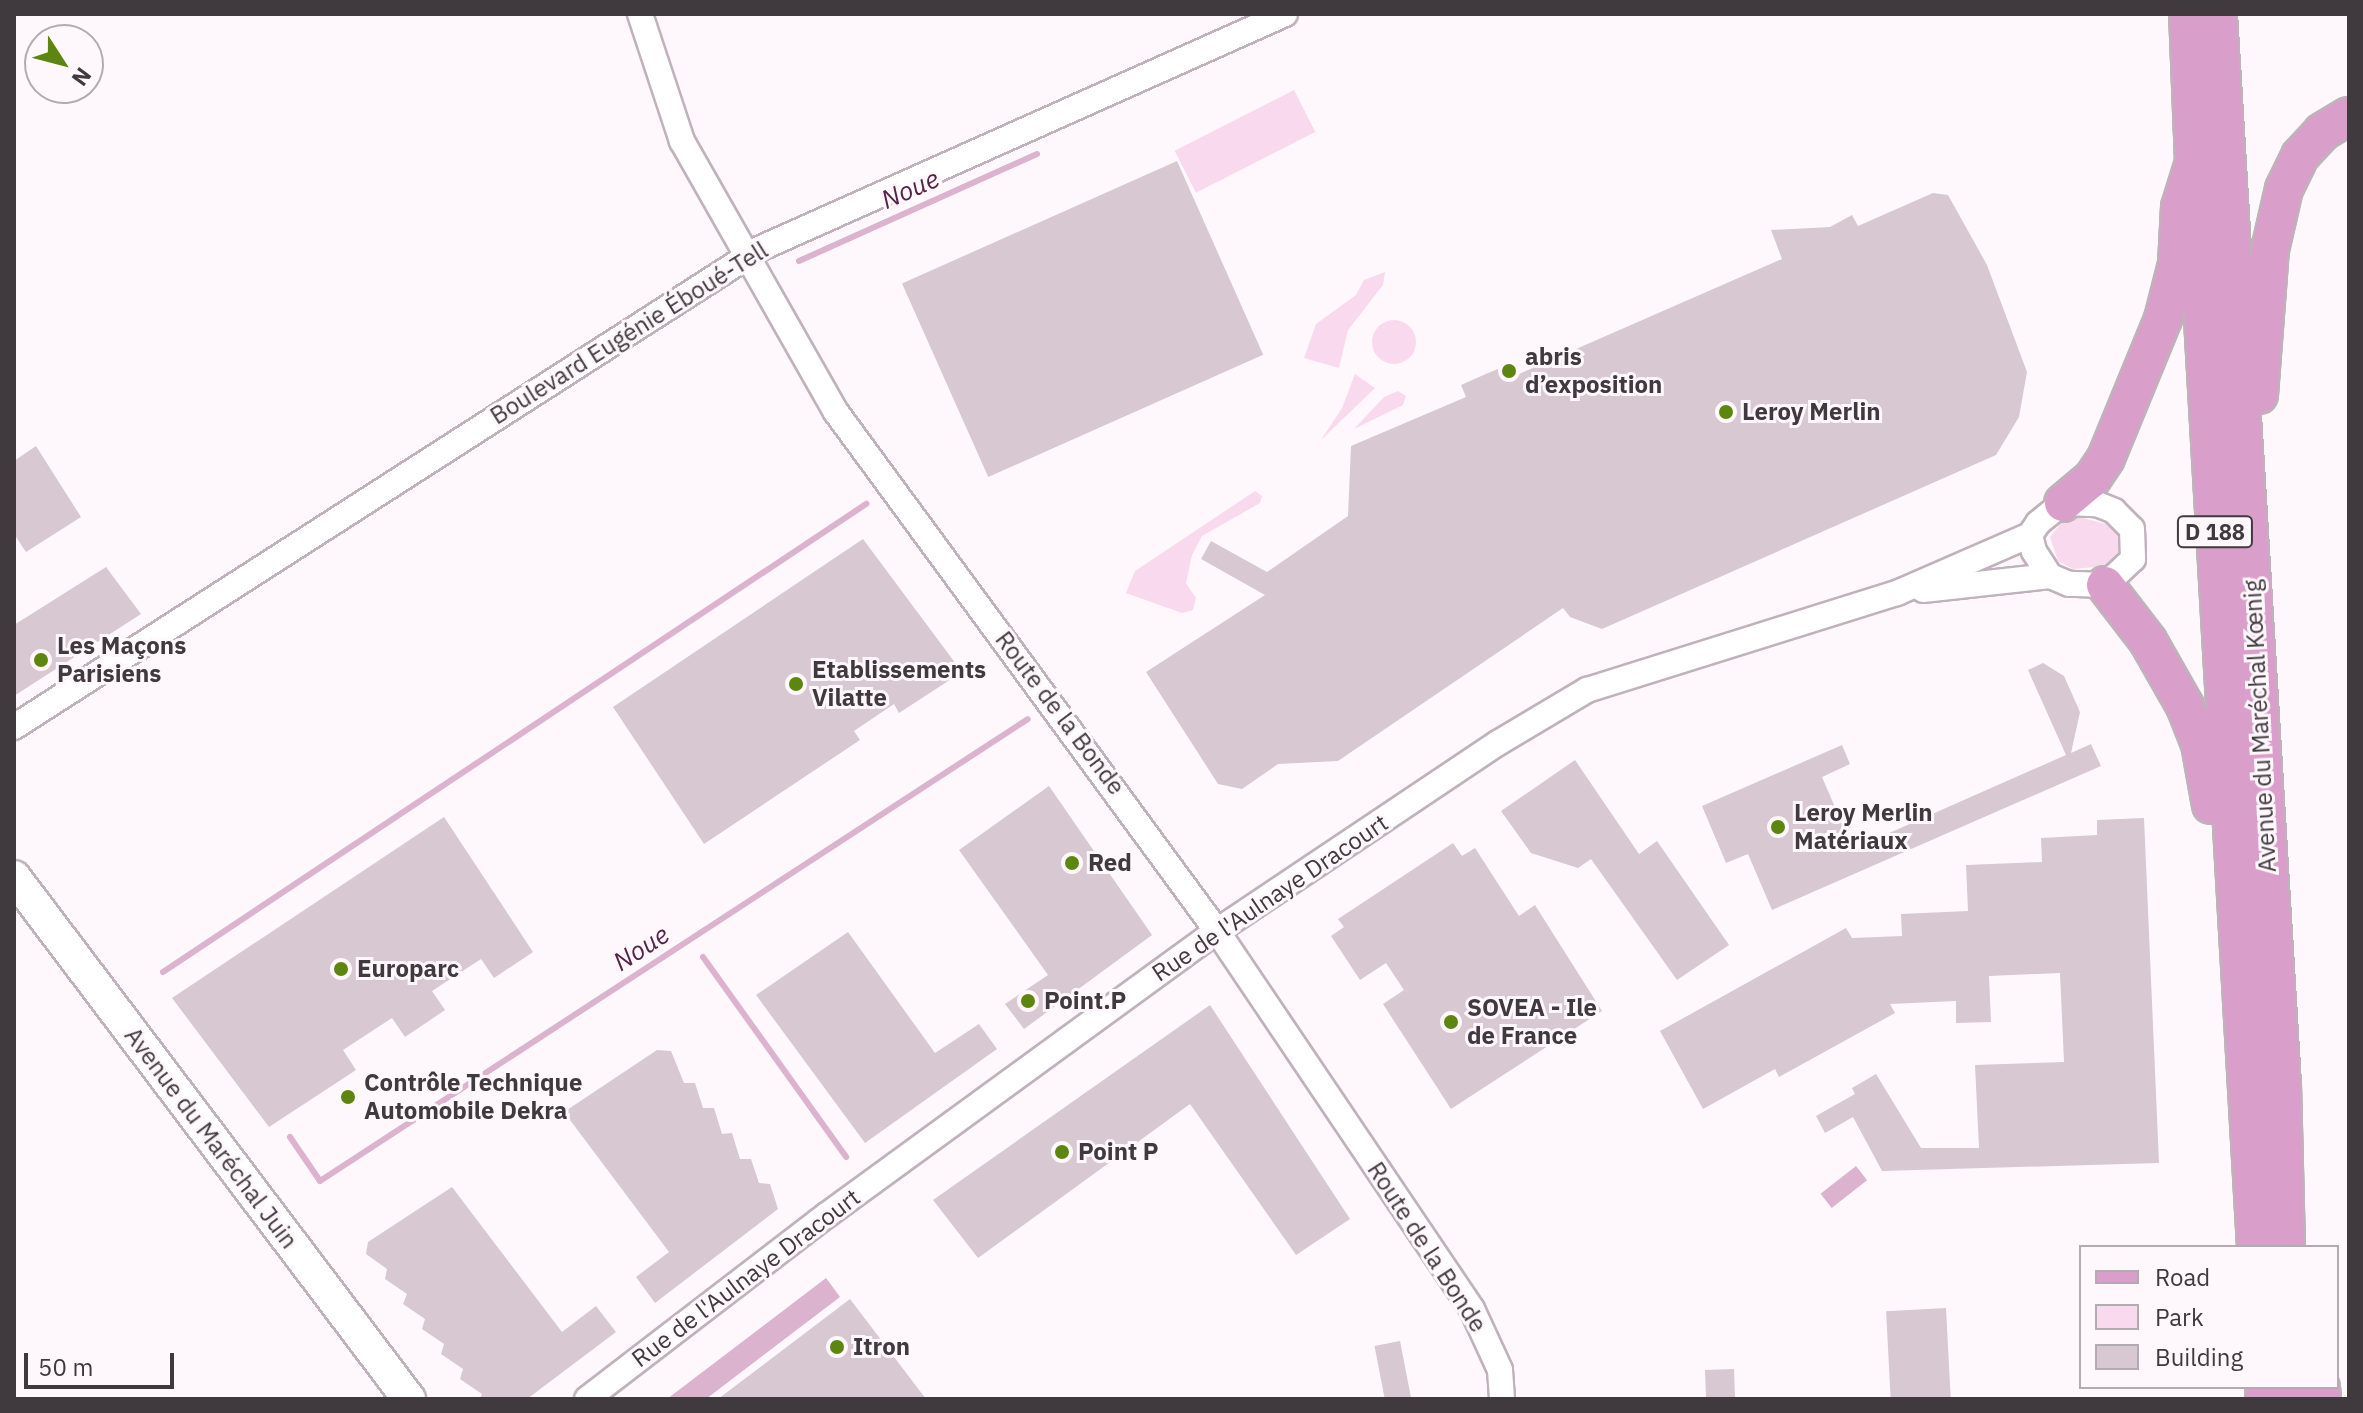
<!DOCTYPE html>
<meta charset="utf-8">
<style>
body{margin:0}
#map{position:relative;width:2363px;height:1413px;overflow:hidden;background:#fef8fc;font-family:"IBM Plex Sans",sans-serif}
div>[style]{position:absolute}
.green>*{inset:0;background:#f9d9ee;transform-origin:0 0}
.round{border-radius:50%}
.water>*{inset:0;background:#dbb3ce;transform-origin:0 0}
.stream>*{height:6px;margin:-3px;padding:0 3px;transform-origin:3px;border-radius:3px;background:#dbb3ce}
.building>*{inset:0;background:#d7c8d2;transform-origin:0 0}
.roads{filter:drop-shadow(2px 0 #c0b2bb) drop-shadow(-2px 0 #c0b2bb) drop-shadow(0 2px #c0b2bb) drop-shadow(0 -2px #c0b2bb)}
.street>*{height:24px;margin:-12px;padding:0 12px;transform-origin:12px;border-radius:12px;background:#fff}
.secondary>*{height:32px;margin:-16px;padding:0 16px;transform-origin:16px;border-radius:16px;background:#fff}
.primary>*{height:36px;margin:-18px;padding:0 18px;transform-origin:18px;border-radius:18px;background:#da9eca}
.dots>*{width:22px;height:22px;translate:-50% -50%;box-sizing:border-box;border:4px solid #fef8fc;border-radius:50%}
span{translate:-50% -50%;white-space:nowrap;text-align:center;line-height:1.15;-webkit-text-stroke:6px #fef8fc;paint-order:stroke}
.shield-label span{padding:2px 6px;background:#fef8fc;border:2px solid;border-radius:6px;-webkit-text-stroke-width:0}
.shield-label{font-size:22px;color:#403a3e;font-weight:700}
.street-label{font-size:24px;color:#403a3e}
.poi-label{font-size:24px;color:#403a3e;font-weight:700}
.left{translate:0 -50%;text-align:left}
.water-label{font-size:26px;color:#552348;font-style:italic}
.frame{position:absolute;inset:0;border:16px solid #403a3e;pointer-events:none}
.legend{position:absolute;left:2079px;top:1245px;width:260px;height:144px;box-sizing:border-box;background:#fef8fc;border:2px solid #b2acb0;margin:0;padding:10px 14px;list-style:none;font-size:24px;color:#403a3e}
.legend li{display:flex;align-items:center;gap:16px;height:40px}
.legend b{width:40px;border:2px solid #b2acb0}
.north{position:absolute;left:24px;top:24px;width:80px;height:80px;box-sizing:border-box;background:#fef8fc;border:2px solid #b2acb0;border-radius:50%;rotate:126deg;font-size:22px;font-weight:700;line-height:32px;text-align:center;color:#403a3e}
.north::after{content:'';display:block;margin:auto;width:28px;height:36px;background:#5d8610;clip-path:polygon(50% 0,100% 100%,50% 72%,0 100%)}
.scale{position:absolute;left:24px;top:1353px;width:150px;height:36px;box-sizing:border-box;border:4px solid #403a3e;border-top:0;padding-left:10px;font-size:24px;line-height:28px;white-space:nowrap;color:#403a3e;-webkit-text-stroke:6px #fef8fc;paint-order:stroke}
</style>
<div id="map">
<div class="green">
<div style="left:1294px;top:90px;width:47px;height:134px;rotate:63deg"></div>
<div style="clip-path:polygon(1385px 272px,1383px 285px,1348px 330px,1339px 368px,1304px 358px,1316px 324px,1356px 295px,1364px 280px)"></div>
<div class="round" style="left:1372px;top:320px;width:44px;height:44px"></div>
<div style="clip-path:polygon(1355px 374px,1375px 388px,1321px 440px,1342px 408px)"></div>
<div style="clip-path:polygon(1398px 391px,1406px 396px,1403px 405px,1354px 429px,1384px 397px)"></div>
<div style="clip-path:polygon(1255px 491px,1262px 496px,1260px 503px,1202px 536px,1192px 555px,1186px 583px,1196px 598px,1193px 610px,1182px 613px,1126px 593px,1135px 571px)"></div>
<div style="clip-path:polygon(2068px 514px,2117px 527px,2123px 537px,2119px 557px,2106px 566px,2073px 569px,2058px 561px,2050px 537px)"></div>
</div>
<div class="water">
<div style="left:1856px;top:1166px;width:18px;height:45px;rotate:52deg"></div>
<div style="clip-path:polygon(826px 1278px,840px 1297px,706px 1399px,667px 1399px)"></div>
</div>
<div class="stream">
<div style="left:799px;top:261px;width:261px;rotate:-24.2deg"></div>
<div style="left:703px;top:957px;width:246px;rotate:54.4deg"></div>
<div style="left:163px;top:972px;width:845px;rotate:-33.65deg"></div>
<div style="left:290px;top:1137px;width:53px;rotate:55.7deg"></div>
<div style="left:320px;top:1181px;width:845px;rotate:-33.13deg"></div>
</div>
<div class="building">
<div style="left:1177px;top:161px;width:212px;height:301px;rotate:66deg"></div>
<div style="clip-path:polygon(1933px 193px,1948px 195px,1987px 265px,2027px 372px,2019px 417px,1996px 455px,1602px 629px,1570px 617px,1563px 608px,1338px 761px,1278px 764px,1242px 789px,1218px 784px,1146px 672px,1265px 595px,1201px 559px,1211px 541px,1267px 572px,1348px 516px,1351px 446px,1466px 397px,1461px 385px,1488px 373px,1513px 363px,1519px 374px,1782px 259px,1771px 230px,1830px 227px,1852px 215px,1858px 226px)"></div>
<div style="clip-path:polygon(36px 446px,81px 517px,26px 552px,14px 534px,14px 461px)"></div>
<div style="clip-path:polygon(863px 539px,962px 672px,899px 713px,894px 704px,854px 731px,860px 740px,704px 844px,613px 707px)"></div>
<div style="clip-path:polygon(106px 567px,141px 614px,14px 696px,14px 625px)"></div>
<div style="clip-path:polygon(2043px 663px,2064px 676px,2080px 712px,2071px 753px,2091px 744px,2101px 766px,1772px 910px,1748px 854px,1726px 863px,1702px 806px,1842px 745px,1850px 764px,1822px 777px,1853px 849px,2066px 755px,2028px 670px)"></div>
<div style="clip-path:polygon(1575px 760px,1639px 854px,1657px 841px,1729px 945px,1677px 980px,1591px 859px,1578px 868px,1531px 853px,1501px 811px)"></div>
<div style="clip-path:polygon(1049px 786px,1152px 935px,1024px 1029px,1005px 1004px,1048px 975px,959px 850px)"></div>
<div style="clip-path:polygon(444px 817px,533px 952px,494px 978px,481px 959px,432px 991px,445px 1010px,405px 1037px,392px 1018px,343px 1050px,356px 1070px,269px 1127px,172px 998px)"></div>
<div style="clip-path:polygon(2144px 818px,2159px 1163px,1882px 1171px,1853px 1117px,1825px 1133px,1816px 1116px,1855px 1094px,1852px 1088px,1876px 1074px,1921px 1148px,1979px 1148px,1975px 1065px,2064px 1062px,2060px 973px,1989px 976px,1991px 1022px,1956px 1023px,1956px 1001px,1890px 1004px,1895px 1013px,1779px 1077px,1775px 1069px,1703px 1109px,1660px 1031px,1846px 928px,1852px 938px,1902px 936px,1901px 914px,1968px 911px,1966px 865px,2042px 862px,2041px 838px,2097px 835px,2097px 820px)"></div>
<div style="clip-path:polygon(1453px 843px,1462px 856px,1475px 848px,1519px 916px,1535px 905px,1602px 1011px,1451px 1109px,1383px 1004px,1404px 990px,1386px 963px,1360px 980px,1331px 936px,1344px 927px,1338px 919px)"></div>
<div style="clip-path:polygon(848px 932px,935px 1053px,979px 1024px,997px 1049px,865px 1143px,756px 995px)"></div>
<div style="clip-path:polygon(1210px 1005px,1350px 1219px,1296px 1255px,1190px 1104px,978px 1258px,933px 1200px)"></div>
<div style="clip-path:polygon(657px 1050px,671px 1051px,684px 1083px,695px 1083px,703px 1108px,714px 1108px,722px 1134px,732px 1133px,740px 1159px,751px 1159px,759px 1183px,770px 1184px,778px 1209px,655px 1303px,636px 1277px,669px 1252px,564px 1112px)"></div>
<div style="clip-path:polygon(452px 1187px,562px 1332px,596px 1306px,616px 1332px,527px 1399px,480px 1399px,482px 1394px,460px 1379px,463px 1369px,441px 1354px,444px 1344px,422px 1329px,425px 1319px,403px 1304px,407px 1294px,385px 1279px,387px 1269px,366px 1254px,368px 1242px)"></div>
<div style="clip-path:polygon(850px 1299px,926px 1399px,718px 1399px)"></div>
<div style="left:1946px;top:1308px;width:91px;height:60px;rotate:87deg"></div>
<div style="left:1400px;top:1341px;width:59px;height:26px;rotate:79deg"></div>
<div style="left:1734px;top:1369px;width:30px;height:29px;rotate:88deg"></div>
</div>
<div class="roads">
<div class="street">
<div style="left:640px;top:14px;width:134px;rotate:71.7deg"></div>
<div style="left:682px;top:141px;width:312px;rotate:60.4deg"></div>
<div style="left:836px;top:412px;width:644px;rotate:53.72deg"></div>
<div style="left:1217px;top:931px;width:456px;rotate:56deg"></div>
<div style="left:1472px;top:1309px;width:67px;rotate:65.3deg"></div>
<div style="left:1500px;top:1370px;width:29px;rotate:86deg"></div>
<div style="left:2063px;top:503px;width:34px;rotate:2deg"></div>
<div style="left:2097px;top:504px;width:18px;rotate:22deg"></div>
<div style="left:2114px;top:511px;width:25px;rotate:45deg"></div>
<div style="left:2132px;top:529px;width:30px;rotate:88deg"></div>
<div style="left:2133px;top:559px;width:38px;rotate:137deg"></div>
<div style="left:2105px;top:585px;width:36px;rotate:-178deg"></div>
<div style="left:2069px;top:584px;width:21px;rotate:-157deg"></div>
<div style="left:2050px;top:576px;width:30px;rotate:-123deg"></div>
<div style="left:2034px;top:551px;width:16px;rotate:-104deg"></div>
<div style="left:2030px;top:535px;width:14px;rotate:-56deg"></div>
<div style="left:2038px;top:523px;width:32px;rotate:-39deg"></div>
<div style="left:1923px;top:590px;width:128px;rotate:-6.3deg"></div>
<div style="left:14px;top:727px;width:885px;rotate:-32.68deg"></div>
<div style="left:759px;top:249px;width:576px;rotate:-24.07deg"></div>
<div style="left:587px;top:1399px;width:302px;rotate:-37.5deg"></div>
<div style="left:827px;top:1215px;width:482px;rotate:-36.1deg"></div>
<div style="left:1217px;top:931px;width:338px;rotate:-33.8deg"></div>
<div style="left:1498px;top:743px;width:104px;rotate:-30.8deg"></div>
<div style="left:1587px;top:690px;width:325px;rotate:-17.4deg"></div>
<div style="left:1897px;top:593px;width:145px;rotate:-23.6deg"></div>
</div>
<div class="secondary">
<div style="left:14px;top:877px;width:655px;rotate:52.89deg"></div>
</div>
<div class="primary">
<div style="left:2218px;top:14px;width:1072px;rotate:86.58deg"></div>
<div style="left:2282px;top:1084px;width:163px;rotate:88.6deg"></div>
<div style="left:2194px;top:162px;width:1087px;rotate:86.73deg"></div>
<div style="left:2259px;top:395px;width:145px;rotate:-85.7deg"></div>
<div style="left:2270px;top:250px;width:63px;rotate:-77.1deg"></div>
<div style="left:2284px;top:189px;width:37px;rotate:-64deg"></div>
<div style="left:2300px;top:156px;width:33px;rotate:-47deg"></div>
<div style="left:2322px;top:132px;width:31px;rotate:-31deg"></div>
<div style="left:2063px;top:503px;width:38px;rotate:-40deg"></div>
<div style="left:2092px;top:479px;width:25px;rotate:-56deg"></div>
<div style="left:2106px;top:458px;width:150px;rotate:-67.7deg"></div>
<div style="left:2163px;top:319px;width:57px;rotate:-75.7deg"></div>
<div style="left:2177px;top:264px;width:57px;rotate:-87deg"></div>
<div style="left:2180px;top:207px;width:47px;rotate:-72.7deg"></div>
<div style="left:2194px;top:162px;width:148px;rotate:-92.3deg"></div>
<div style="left:2105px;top:585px;width:71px;rotate:52.5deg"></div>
<div style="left:2148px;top:641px;width:75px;rotate:60.4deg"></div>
<div style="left:2185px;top:706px;width:41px;rotate:68.5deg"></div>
<div style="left:2200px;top:744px;width:62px;rotate:79.8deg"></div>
<div style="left:2264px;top:1387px;width:12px;rotate:90deg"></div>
<div style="left:2295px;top:1387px;width:12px;rotate:90deg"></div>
<div style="left:2321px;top:1387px;width:12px;rotate:85deg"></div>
</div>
</div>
<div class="dots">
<div style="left:1509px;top:371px;background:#5d8610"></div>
<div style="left:1726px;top:412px;background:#5d8610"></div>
<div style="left:41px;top:660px;background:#5d8610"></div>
<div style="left:796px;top:684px;background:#5d8610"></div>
<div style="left:1778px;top:827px;background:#5d8610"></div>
<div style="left:1072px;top:863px;background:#5d8610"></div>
<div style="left:341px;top:969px;background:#5d8610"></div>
<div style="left:1028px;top:1001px;background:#5d8610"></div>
<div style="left:1451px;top:1022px;background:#5d8610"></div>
<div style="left:348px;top:1097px;background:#5d8610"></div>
<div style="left:1062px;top:1152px;background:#5d8610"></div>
<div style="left:837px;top:1347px;background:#5d8610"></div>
</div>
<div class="shield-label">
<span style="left:2215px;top:532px">D 188</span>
</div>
<div class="street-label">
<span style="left:629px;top:333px;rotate:-32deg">Boulevard Eugénie Éboué-Tell</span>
<span style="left:1060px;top:713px;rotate:53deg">Route de la Bonde</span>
<span style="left:2260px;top:726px;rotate:-93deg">Avenue du Maréchal Kœnig</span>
<span style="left:1270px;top:898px;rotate:-34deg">Rue de l'Aulnaye Dracourt</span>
<span style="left:211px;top:1138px;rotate:53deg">Avenue du Maréchal Juin</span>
<span style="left:1427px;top:1247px;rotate:57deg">Route de la Bonde</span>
<span style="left:746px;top:1278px;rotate:-37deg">Rue de l'Aulnaye Dracourt</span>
</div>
<div class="poi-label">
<span class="left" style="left:1525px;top:371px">abris<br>d’exposition</span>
<span class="left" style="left:1742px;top:412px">Leroy Merlin</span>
<span class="left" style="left:57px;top:660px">Les Maçons<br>Parisiens</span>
<span class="left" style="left:812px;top:684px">Etablissements<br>Vilatte</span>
<span class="left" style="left:1794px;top:827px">Leroy Merlin<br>Matériaux</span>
<span class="left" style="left:1088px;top:863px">Red</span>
<span class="left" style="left:357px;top:969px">Europarc</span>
<span class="left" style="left:1044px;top:1001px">Point.P</span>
<span class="left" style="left:1467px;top:1022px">SOVEA - Ile<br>de France</span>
<span class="left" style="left:364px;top:1097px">Contrôle Technique<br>Automobile Dekra</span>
<span class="left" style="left:1078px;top:1152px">Point P</span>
<span class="left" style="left:853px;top:1347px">Itron</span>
</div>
<div class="water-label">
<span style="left:910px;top:189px;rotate:-24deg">Noue</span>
<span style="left:641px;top:948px;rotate:-33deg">Noue</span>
</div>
<div class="frame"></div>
<ul class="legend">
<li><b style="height:10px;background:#da9eca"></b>Road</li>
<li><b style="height:22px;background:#f9d9ee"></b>Park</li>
<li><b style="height:22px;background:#d7c8d2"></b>Building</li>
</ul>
<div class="north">N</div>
<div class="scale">50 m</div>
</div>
